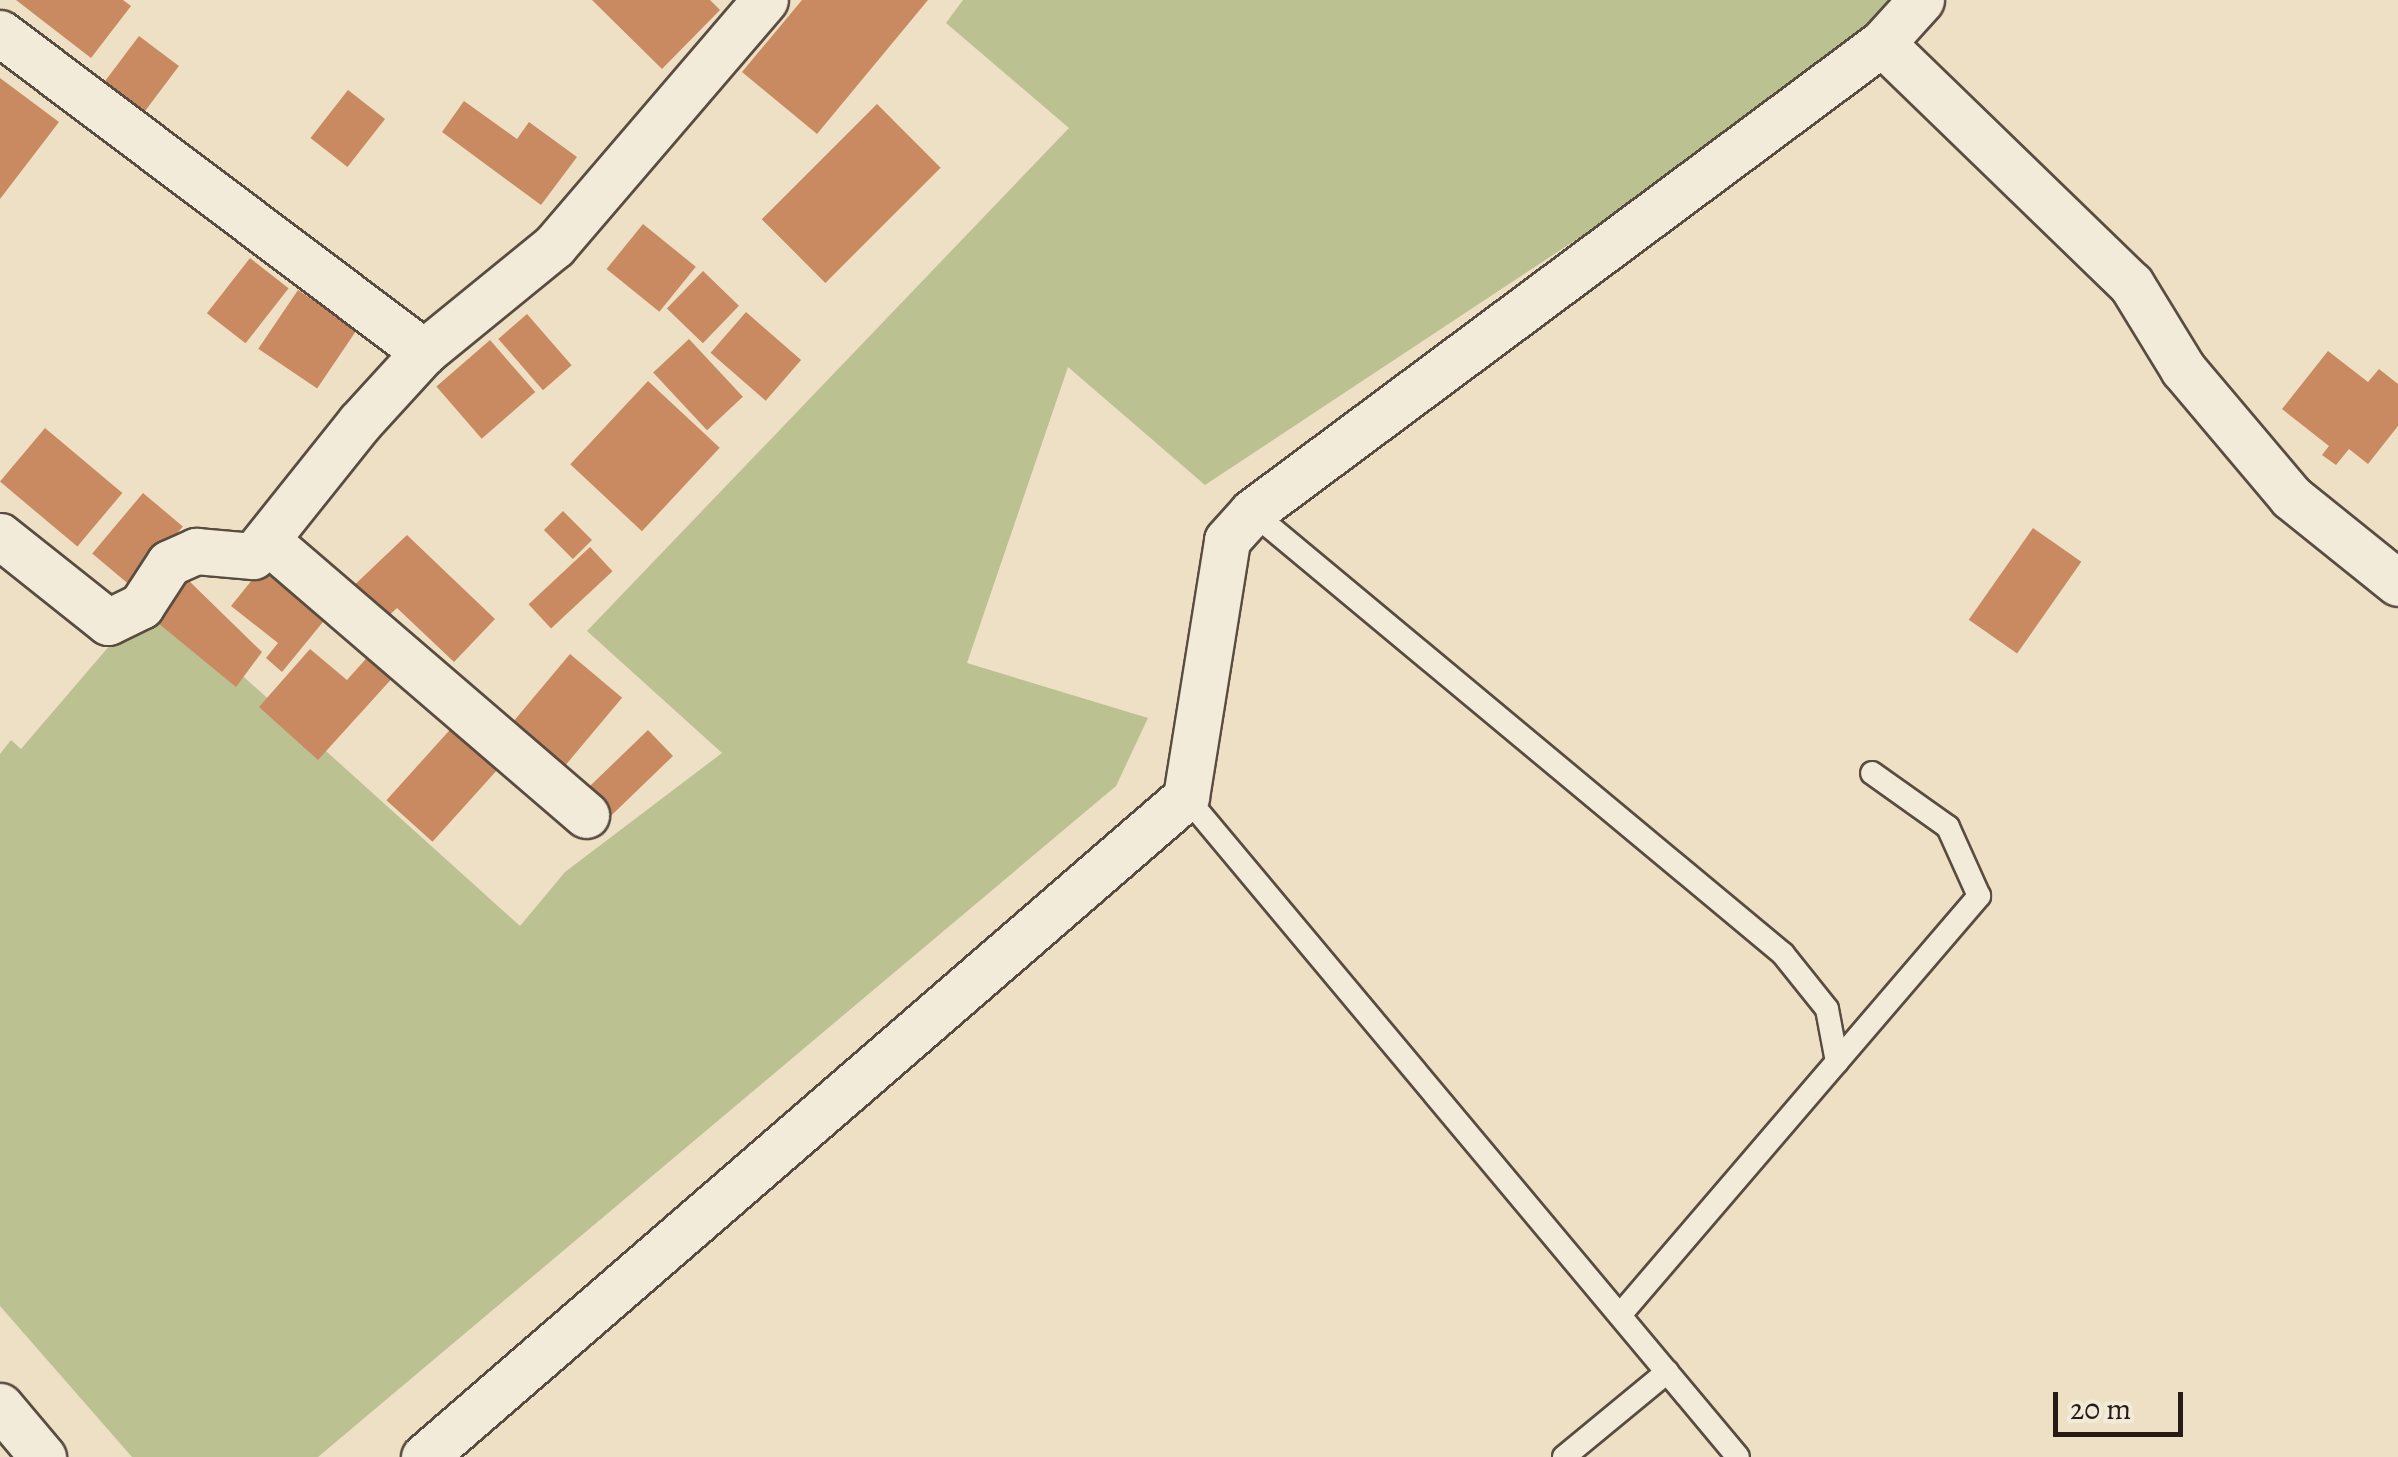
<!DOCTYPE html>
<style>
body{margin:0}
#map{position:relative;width:2398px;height:1457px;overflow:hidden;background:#ede0c4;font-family:Alegreya,serif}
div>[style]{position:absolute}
.green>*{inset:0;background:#bcc192}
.building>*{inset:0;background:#ca8a61;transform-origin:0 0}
.roads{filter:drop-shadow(2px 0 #594c40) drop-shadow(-2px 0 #594c40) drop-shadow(0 2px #594c40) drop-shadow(0 -2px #594c40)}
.lane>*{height:22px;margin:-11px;padding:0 11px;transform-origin:11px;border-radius:11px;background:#f3ebd9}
.street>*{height:45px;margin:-22.5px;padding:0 22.5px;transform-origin:22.5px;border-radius:22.5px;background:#f3ebd9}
span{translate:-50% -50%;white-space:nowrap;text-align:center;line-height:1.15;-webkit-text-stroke:9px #f3ebd9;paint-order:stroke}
.scale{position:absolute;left:2053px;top:1392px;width:130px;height:45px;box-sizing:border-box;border:5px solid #281a14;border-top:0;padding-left:12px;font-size:30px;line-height:35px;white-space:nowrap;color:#281a14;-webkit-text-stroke:8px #f3ebd9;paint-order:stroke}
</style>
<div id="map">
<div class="green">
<div style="clip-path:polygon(963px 0,1917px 0,1866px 48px,1205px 485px,1068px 367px,967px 663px,1148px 718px,1116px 786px,318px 1457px,132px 1457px,0 1306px,0 754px,11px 740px,21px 749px,153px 595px,520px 926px,565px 872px,722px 753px,587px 631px,1069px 128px,946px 23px)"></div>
</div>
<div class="building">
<div style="clip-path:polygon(16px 0,123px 0,131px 6px,91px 58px)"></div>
<div style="clip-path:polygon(592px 0,710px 0,720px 10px,662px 69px)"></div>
<div style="clip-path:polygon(802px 0,928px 0,817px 134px,742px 72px)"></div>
<div style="left:139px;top:36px;width:50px;height:71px;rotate:37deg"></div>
<div style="clip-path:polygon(0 78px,59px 122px,0 199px)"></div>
<div style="left:348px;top:90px;width:47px;height:61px;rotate:38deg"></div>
<div style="clip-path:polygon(464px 101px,517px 139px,529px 122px,577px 157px,541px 205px,442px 132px)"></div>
<div style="left:877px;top:104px;width:90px;height:163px;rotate:45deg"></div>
<div style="left:643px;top:224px;width:68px;height:58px;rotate:39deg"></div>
<div style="left:250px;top:258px;width:49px;height:70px;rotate:38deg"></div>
<div style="left:703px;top:271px;width:50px;height:52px;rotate:44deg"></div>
<div style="left:298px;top:290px;width:71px;height:71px;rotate:34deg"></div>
<div style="left:746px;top:312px;width:73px;height:54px;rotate:41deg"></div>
<div style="left:527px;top:314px;width:68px;height:38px;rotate:49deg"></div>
<div style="left:689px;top:339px;width:79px;height:49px;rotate:47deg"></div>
<div style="left:490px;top:340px;width:69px;height:71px;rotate:49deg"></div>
<div style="clip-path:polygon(2328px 351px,2368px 382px,2379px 369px,2398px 384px,2398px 426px,2368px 464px,2349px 449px,2336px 465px,2322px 455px,2329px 446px,2282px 409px)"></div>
<div style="left:648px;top:381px;width:98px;height:114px;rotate:43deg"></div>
<div style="left:45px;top:428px;width:101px;height:70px;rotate:40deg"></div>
<div style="left:143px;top:493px;width:52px;height:79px;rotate:40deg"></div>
<div style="left:563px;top:511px;width:41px;height:27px;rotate:45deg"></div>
<div style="left:2033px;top:528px;width:59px;height:112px;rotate:35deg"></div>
<div style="clip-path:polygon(407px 535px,495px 619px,454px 662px,397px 608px,378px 626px,346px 593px)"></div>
<div style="left:590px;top:547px;width:33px;height:84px;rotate:47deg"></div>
<div style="clip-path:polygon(264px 565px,327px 617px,282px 672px,266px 658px,278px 643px,231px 606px)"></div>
<div style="clip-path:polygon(184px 576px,262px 652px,236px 687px,147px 614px)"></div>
<div style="clip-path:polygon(310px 649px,347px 680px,372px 652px,396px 674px,318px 760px,259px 707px)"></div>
<div style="left:570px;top:654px;width:68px;height:91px;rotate:40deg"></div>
<div style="left:456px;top:723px;width:62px;height:104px;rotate:42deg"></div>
<div style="left:648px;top:730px;width:36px;height:98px;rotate:46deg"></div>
</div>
<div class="roads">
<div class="lane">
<div style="left:1252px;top:512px;width:691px;rotate:39.77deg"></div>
<div style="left:1783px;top:954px;width:70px;rotate:51.3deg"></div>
<div style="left:1827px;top:1009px;width:54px;rotate:79.3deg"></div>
<div style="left:1186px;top:797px;width:860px;rotate:50.09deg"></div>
<div style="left:1620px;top:1315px;width:552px;rotate:-49.41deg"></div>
<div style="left:1979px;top:896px;width:76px;rotate:-114.2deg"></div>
<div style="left:1948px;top:827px;width:93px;rotate:-144.6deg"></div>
<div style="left:1564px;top:1457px;width:134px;rotate:-39.5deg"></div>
</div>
<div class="street">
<div style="left:0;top:33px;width:531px;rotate:36.96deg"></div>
<div style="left:1882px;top:43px;width:347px;rotate:44.1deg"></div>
<div style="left:2131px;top:284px;width:100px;rotate:58.5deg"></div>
<div style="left:2183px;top:369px;width:167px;rotate:49.8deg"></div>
<div style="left:2291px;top:497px;width:137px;rotate:38.8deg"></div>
<div style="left:0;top:536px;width:138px;rotate:38.5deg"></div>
<div style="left:108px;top:622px;width:37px;rotate:-26deg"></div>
<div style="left:141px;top:606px;width:51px;rotate:-56.9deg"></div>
<div style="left:169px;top:563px;width:30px;rotate:-24deg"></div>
<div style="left:196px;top:551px;width:57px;rotate:5deg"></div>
<div style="left:253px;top:556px;width:171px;rotate:-51.4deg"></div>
<div style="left:360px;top:422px;width:95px;rotate:-47.6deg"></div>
<div style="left:424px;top:352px;width:168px;rotate:-39.2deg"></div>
<div style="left:554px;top:246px;width:324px;rotate:-49.4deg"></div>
<div style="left:270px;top:543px;width:417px;rotate:40.7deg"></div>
<div style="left:0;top:1406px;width:67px;rotate:49.9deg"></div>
<div style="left:424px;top:1457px;width:1008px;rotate:-40.9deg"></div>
<div style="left:1186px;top:797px;width:260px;rotate:-80.9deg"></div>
<div style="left:1227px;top:540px;width:38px;rotate:-48deg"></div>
<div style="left:1252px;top:512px;width:785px;rotate:-36.67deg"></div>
<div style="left:1882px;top:43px;width:58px;rotate:-47.8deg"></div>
</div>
</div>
<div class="scale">20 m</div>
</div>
